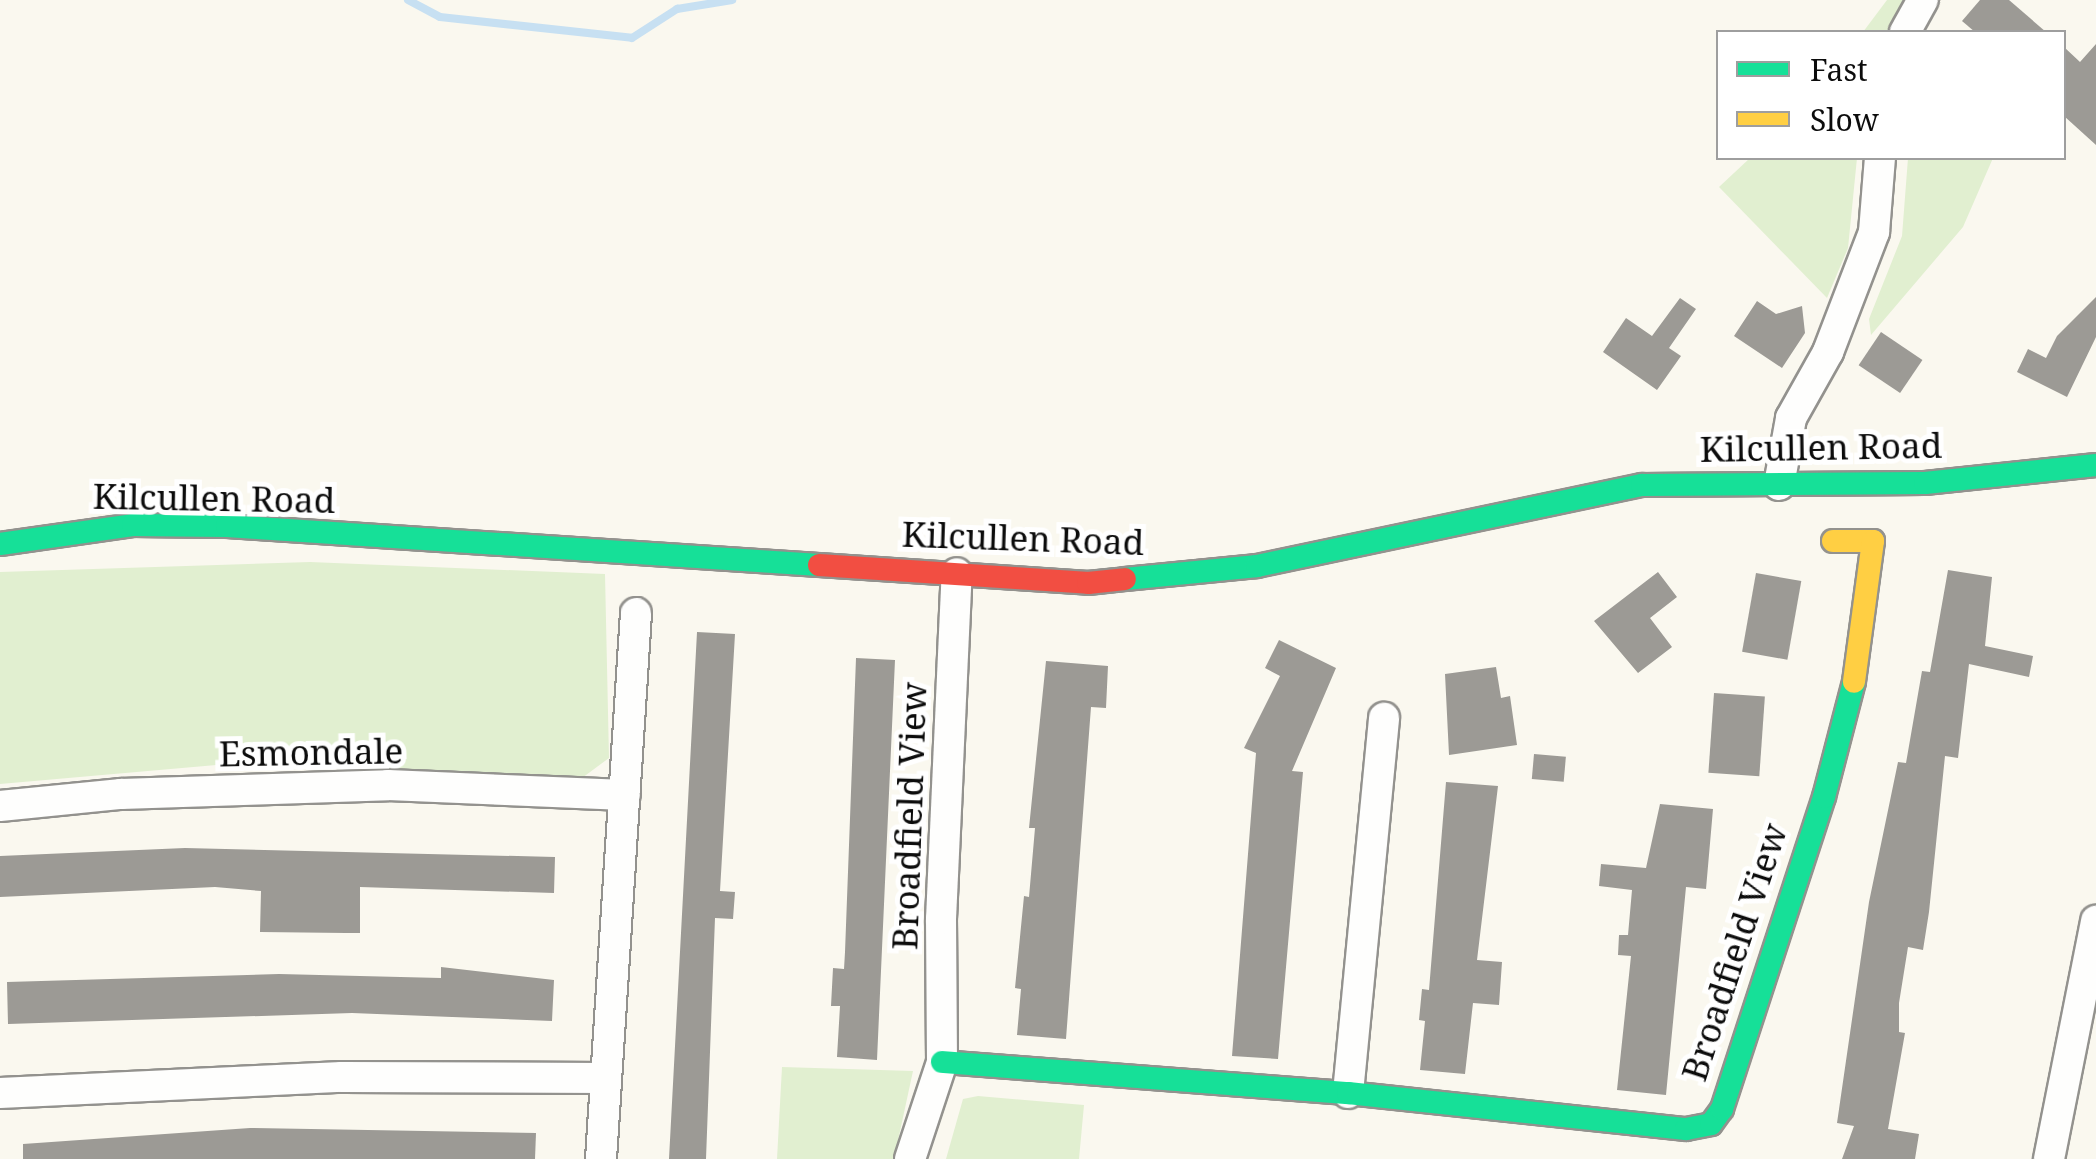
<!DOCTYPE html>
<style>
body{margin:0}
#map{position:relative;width:2096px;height:1159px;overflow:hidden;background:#faf8ef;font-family:"Noto Serif",serif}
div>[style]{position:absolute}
.green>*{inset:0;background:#e1efd0}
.stream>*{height:8px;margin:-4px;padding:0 4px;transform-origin:4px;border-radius:4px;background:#c7e0f2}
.building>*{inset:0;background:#9c9a95;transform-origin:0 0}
.roads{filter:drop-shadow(2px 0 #93928e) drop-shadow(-2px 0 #93928e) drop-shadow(0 2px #93928e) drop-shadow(0 -2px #93928e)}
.street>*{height:30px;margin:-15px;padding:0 15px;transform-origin:15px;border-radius:15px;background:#fefefd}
.fast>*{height:22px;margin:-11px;padding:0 11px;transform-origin:11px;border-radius:11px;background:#16e098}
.slow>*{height:22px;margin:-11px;padding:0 11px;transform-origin:11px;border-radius:11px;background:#ffcf43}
.jam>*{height:22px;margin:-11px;padding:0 11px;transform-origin:11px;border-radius:11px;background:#f24e42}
span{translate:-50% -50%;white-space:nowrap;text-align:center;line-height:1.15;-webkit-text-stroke:10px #fff;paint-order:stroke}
.street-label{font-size:35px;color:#0c0c0c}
.legend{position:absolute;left:1716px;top:30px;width:350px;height:130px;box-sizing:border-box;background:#fff;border:2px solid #9e9e9e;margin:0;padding:12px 18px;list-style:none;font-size:30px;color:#0c0c0c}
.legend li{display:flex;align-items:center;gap:20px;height:50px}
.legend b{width:50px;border:2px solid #9e9e9e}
</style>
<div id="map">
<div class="green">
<div style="clip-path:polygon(1887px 0,1913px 0,1898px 32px,1863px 32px)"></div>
<div style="clip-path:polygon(1750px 158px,1857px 158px,1848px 248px,1827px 298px,1719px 187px)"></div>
<div style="clip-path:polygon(1908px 158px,1993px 158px,1963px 227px,1871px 335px,1869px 319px,1902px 236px)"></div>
<div style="clip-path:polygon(310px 562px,605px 574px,609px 758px,582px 778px,239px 763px,0 784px,0 572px)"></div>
<div style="clip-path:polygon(782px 1067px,913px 1071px,894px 1159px,777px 1159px)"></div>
<div style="clip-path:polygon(978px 1096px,1084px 1105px,1079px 1159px,946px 1159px,963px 1099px)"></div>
</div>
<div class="stream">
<div style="left:408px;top:0;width:36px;rotate:28deg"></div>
<div style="left:440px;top:17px;width:193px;rotate:6.2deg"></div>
<div style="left:632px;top:38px;width:54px;rotate:-32.8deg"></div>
<div style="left:677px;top:9px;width:56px;rotate:-9.3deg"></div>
</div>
<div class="building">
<div style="clip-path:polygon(1980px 0,2009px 0,2046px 32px,1975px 32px,1962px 21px)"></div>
<div style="clip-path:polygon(2096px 44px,2096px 145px,2064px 116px,2064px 47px,2080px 62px)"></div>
<div style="clip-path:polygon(2096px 297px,2096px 337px,2067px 397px,2017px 372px,2028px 349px,2046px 358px,2057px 336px)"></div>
<div style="clip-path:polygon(1680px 298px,1696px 309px,1669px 348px,1681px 356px,1657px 390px,1603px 352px,1626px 318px,1652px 336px)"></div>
<div style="clip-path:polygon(1757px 301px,1776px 314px,1802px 306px,1805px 333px,1782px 368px,1734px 336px)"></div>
<div style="left:1881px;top:332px;width:50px;height:40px;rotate:34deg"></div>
<div style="clip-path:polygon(1948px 570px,1992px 577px,1985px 646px,2033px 656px,2029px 677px,1969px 664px,1958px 758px,1945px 756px,1929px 912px,1923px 950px,1908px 947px,1899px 1003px,1899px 1032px,1905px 1033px,1888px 1129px,1919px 1134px,1915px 1159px,1842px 1159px,1854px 1126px,1837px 1123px,1869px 902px,1898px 762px,1906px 763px,1922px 671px,1930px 672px)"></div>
<div style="clip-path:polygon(1658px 572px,1677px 597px,1650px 618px,1672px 647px,1638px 673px,1594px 621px)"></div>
<div style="left:1756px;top:573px;width:46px;height:80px;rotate:10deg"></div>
<div style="clip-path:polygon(697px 632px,735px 634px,720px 891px,735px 892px,733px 919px,715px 918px,706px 1159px,669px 1159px)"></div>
<div style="clip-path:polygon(1279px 640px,1336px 668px,1292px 771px,1303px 772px,1278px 1059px,1232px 1056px,1256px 753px,1244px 748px,1280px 676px,1265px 668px)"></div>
<div style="clip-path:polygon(856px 658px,895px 660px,877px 1060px,837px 1057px,840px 1006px,831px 1006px,833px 968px,844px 969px,845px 952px)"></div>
<div style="clip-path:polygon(1046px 661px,1108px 666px,1106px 708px,1091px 707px,1066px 1039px,1017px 1035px,1021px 989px,1015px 988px,1024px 896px,1029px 897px,1035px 828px,1029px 828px)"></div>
<div style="clip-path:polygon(1496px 667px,1501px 698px,1510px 696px,1517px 745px,1449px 755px,1445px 674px)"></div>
<div style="left:1714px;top:693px;width:51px;height:80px;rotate:4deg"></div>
<div style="left:1534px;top:754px;width:32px;height:25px;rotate:5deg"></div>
<div style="clip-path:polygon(1446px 782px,1498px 786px,1477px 960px,1502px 962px,1499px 1005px,1473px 1003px,1465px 1074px,1420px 1070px,1425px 1021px,1419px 1020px,1422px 989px,1429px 990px)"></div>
<div style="clip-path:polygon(1660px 804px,1713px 809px,1706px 889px,1686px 887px,1666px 1095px,1617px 1090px,1631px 956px,1618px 955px,1619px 935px,1628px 935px,1632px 890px,1599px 886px,1601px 864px,1646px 868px)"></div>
<div style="clip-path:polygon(185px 848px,555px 857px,554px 893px,360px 887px,360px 933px,346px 933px,260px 932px,261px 891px,215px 887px,0 897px,0 856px)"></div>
<div style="clip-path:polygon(441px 967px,554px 980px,552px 1021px,352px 1013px,8px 1024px,7px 982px,279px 974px,441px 978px)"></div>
<div style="clip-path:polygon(250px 1128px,536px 1133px,535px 1159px,23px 1159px,23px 1144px)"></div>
</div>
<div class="roads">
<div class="street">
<div style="left:1905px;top:32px;width:37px;rotate:-61deg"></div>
<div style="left:1779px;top:485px;width:68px;rotate:-79.8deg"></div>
<div style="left:1791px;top:418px;width:76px;rotate:-60.7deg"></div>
<div style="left:1828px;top:352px;width:129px;rotate:-69deg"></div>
<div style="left:1874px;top:232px;width:74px;rotate:-85.4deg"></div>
<div style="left:0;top:806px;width:122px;rotate:-5.7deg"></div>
<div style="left:121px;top:794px;width:267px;rotate:-1.9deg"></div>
<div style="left:388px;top:785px;width:237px;rotate:2.4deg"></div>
<div style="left:0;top:1093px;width:342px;rotate:-2.7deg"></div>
<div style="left:342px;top:1077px;width:264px;rotate:0.2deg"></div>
<div style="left:1348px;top:1093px;width:377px;rotate:-84.5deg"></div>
<div style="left:601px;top:1159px;width:547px;rotate:-86.33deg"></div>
<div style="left:910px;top:1159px;width:102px;rotate:-71.7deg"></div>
<div style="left:942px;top:1062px;width:143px;rotate:-90.4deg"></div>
<div style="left:941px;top:919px;width:346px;rotate:-87.4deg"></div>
<div style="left:2049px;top:1159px;width:243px;rotate:-78.8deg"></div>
</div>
<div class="fast">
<div style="left:0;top:544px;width:134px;rotate:-8.1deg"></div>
<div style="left:133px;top:525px;width:94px;rotate:0.6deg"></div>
<div style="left:227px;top:526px;width:593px;rotate:3.77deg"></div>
<div style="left:1125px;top:579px;width:133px;rotate:-5.6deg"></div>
<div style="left:1257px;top:566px;width:393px;rotate:-11.9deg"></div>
<div style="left:1642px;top:485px;width:283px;rotate:-0.4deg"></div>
<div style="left:1925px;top:483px;width:172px;rotate:-6deg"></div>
<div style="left:942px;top:1062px;width:407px;rotate:4.4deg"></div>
<div style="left:1348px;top:1093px;width:340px;rotate:6.1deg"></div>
<div style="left:1686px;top:1129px;width:25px;rotate:-11deg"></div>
<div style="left:1711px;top:1124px;width:19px;rotate:-54deg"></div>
<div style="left:1722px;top:1109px;width:328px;rotate:-71.9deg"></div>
<div style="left:1824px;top:797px;width:119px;rotate:-75.4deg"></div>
</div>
<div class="slow">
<div style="left:1833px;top:541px;width:40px"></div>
<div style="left:1873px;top:541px;width:142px;rotate:97.7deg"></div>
</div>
<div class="jam">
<div style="left:819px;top:565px;width:270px;rotate:3.8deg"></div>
<div style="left:1088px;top:583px;width:37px;rotate:-6deg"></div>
</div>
</div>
<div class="street-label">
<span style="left:1821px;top:447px;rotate:-1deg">Kilcullen Road</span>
<span style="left:214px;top:498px;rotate:1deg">Kilcullen Road</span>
<span style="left:1023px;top:538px;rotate:2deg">Kilcullen Road</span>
<span style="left:311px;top:752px;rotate:-1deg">Esmondale</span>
<span style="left:909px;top:816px;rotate:-88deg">Broadfield View</span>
<span style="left:1734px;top:952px;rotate:-72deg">Broadfield View</span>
</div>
<ul class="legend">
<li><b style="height:12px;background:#16e098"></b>Fast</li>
<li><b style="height:12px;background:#ffcf43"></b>Slow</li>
</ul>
</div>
